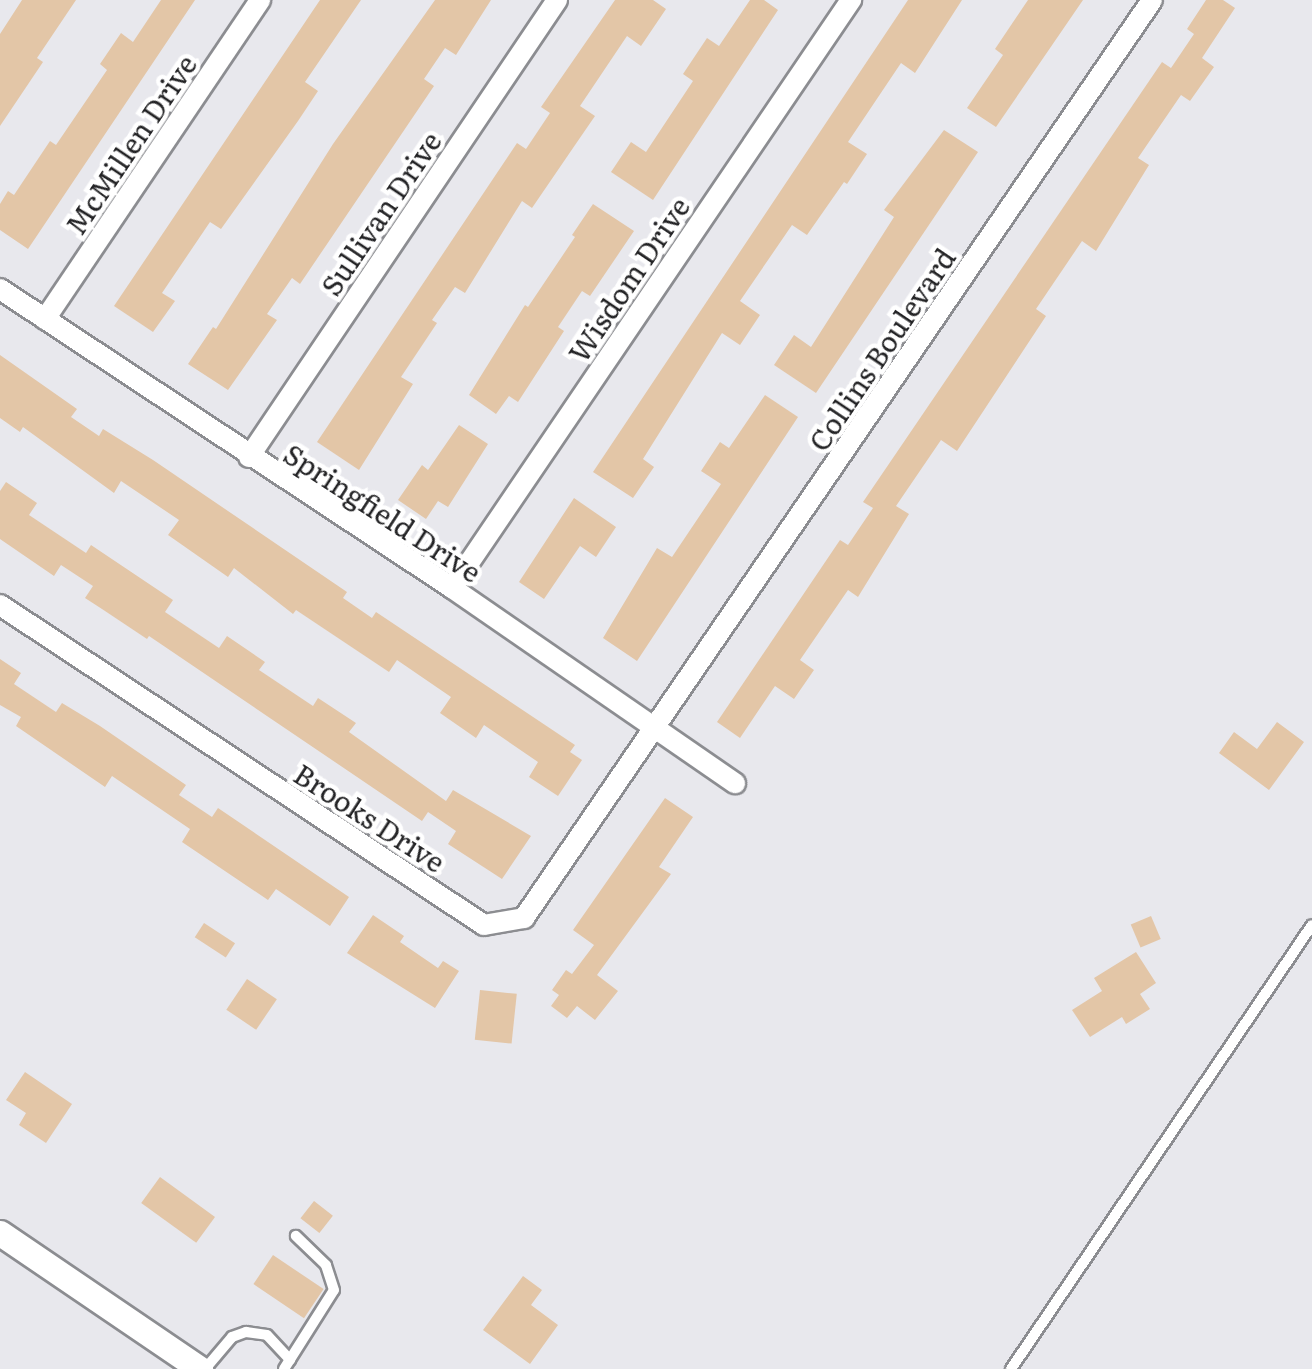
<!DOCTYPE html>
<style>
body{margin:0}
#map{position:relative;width:1312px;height:1369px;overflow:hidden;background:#e8e8ed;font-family:Literata,serif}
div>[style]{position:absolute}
.building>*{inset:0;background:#e3c6a7;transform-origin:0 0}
.roads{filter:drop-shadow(2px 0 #8c8d91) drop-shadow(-2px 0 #8c8d91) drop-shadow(0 2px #8c8d91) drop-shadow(0 -2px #8c8d91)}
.service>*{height:10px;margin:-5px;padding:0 5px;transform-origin:5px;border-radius:5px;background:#fff}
.minor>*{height:20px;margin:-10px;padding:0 10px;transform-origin:10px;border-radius:10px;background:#fff}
.tertiary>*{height:25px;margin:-12.5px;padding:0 12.5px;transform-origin:12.5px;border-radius:12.5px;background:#fff}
span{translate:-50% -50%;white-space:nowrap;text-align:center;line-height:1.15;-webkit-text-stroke:9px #fff;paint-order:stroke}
.street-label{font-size:28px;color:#232325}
</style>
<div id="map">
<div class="building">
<div style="clip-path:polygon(22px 0,76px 0,37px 58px,43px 62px,0 126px,0 34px)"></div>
<div style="clip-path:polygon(161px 0,195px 0,28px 249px,0 230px,0 204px,8px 191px,14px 195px,50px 141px,56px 145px,107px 70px,100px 64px,121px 33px,133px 42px)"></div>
<div style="clip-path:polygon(320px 0,361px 0,305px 82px,318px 91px,298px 121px,221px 229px,210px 222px,162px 293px,175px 301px,153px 332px,114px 306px)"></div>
<div style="clip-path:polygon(435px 0,491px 0,456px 55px,445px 48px,424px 79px,434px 86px,300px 284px,292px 278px,267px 314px,277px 320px,228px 390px,188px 364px,213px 327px,216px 329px,333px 144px)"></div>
<div style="clip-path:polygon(615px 0,653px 0,666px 9px,641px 46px,627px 36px,580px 106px,595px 116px,573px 148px,532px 208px,522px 201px,465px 293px,455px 287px,432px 320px,437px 323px,401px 377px,413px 384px,359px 470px,317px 442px,517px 143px,526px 149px,550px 113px,541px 107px)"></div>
<div style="clip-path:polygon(750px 0,764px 0,778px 10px,653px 200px,611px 172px,631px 142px,646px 152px,693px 81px,683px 74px,707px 38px,719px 46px)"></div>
<div style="clip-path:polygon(908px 0,962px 0,915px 73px,901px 63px,848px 142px,867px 154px,847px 184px,844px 182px,807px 235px,792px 225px,740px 301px,760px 315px,740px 345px,722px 333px,643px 459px,654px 467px,633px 498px,593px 472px)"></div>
<div style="clip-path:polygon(1028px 0,1083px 0,996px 127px,967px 108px,1003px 55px,995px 49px)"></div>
<div style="clip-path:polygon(1206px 0,1223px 0,1235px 8px,1202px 58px,1214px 67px,1190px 101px,1181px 95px,1138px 158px,1149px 165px,1096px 251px,1082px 241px,1036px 309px,1046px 316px,957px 451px,941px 440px,896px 506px,909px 514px,858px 597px,848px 590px,800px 660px,814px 670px,794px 699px,775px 686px,740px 738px,717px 722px,840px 540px,848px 545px,873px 508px,863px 502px,1162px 62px,1171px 68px,1194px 34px,1187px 29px)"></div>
<div style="clip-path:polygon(944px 130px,978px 152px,816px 393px,774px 365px,794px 335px,811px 347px,894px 217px,884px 210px)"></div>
<div style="clip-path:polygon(593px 204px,634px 231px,590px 296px,582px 291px,558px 327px,564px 331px,518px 402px,509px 396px,496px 414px,469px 395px,525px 305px,528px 307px,575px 237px,572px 235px)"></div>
<div style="clip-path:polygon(0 355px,77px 409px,71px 417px,99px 436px,103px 429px,153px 460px,347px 592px,343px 598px,372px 618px,376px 612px,575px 745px,570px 752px,582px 760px,558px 796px,529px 777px,538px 762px,484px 725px,476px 738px,440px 713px,451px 697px,397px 660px,389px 672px,296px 610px,293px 614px,234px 568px,228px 577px,168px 535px,179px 520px,121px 481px,114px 493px,23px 427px,20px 432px,0 418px)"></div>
<div style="clip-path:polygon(765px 395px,798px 417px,637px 661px,603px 638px,657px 548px,672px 557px,721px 484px,701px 471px,720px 442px,729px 448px)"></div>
<div style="clip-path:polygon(459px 425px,488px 444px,448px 507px,438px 501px,426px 519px,398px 500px,422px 465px,428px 470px)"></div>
<div style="clip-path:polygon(6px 482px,37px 503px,29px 515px,86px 553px,91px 545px,173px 600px,165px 612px,219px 648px,227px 636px,265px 662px,259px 670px,313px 706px,318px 698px,356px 723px,349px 732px,446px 801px,453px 790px,531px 836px,502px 879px,448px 844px,456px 831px,428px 812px,422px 821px,149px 636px,147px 639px,102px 609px,85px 598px,93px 586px,61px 565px,54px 576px,0 539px,0 491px)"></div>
<div style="clip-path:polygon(574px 498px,616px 527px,596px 557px,580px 546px,544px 599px,519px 582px)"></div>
<div style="clip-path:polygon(0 659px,21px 673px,14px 684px,56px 712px,62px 703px,100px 726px,186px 785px,179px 795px,212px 817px,218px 808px,349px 897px,330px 926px,276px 889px,268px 900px,182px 842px,190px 829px,112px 776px,105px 787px,16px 726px,21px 717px,0 705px)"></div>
<div style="clip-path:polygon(1277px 722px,1304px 742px,1269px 790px,1219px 753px,1234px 732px,1257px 749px)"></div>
<div style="clip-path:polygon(665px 798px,693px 817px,659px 867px,671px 874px,597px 975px,618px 991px,595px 1020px,577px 1006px,567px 1018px,551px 1006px,559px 995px,552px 990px,566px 970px,572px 974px,594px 945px,573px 930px)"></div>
<div style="clip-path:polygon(373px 915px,404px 936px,400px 942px,438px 968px,443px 961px,459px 971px,435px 1008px,347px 953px)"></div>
<div style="left:1151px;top:916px;width:25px;height:22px;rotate:67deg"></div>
<div style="left:204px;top:923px;width:37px;height:17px;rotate:33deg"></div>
<div style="clip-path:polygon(1136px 952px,1156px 983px,1140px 994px,1150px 1009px,1126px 1024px,1122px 1017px,1090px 1037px,1072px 1010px,1102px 991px,1094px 978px)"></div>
<div style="left:247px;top:979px;width:36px;height:37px;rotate:34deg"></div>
<div style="left:480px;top:990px;width:37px;height:50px;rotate:6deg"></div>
<div style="clip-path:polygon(25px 1072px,72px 1104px,46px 1143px,19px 1125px,26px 1113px,6px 1100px)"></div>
<div style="left:160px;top:1177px;width:68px;height:32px;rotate:36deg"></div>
<div style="left:314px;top:1201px;width:24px;height:22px;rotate:38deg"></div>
<div style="left:273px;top:1255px;width:61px;height:35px;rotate:34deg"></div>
<div style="clip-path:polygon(523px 1276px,542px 1290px,531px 1305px,558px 1325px,530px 1364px,483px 1330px)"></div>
</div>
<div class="roads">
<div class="service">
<div style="left:205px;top:1369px;width:42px;rotate:-49.8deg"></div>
<div style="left:232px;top:1337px;width:15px;rotate:-20deg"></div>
<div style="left:246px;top:1332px;width:21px;rotate:8deg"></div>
<div style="left:267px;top:1335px;width:34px;rotate:47deg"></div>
<div style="left:284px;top:1369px;width:93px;rotate:-57.7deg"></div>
<div style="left:334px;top:1290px;width:26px;rotate:-108deg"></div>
<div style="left:326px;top:1265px;width:42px;rotate:-136deg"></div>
<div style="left:1011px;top:1369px;width:536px;rotate:-55.87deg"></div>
</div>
<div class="minor">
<div style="left:0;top:289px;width:542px;rotate:33.48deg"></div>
<div style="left:452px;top:588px;width:344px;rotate:34.6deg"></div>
<div style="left:45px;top:319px;width:385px;rotate:-56deg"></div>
<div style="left:249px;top:457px;width:551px;rotate:-56.02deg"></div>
<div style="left:452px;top:588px;width:711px;rotate:-55.84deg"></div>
<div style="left:0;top:605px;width:580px;rotate:33.47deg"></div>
<div style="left:484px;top:925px;width:41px;rotate:-9.9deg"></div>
<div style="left:524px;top:918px;width:1112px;rotate:-55.62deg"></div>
</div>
<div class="tertiary">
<div style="left:0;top:1233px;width:242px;rotate:34.2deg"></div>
</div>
</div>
<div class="street-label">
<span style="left:130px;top:144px;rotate:-56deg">McMillen Drive</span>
<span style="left:380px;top:213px;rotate:-56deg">Sullivan Drive</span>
<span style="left:628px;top:279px;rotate:-56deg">Wisdom Drive</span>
<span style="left:881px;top:349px;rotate:-56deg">Collins Boulevard</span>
<span style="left:383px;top:512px;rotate:33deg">Springfield Drive</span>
<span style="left:370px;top:817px;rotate:33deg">Brooks Drive</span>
</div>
</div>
